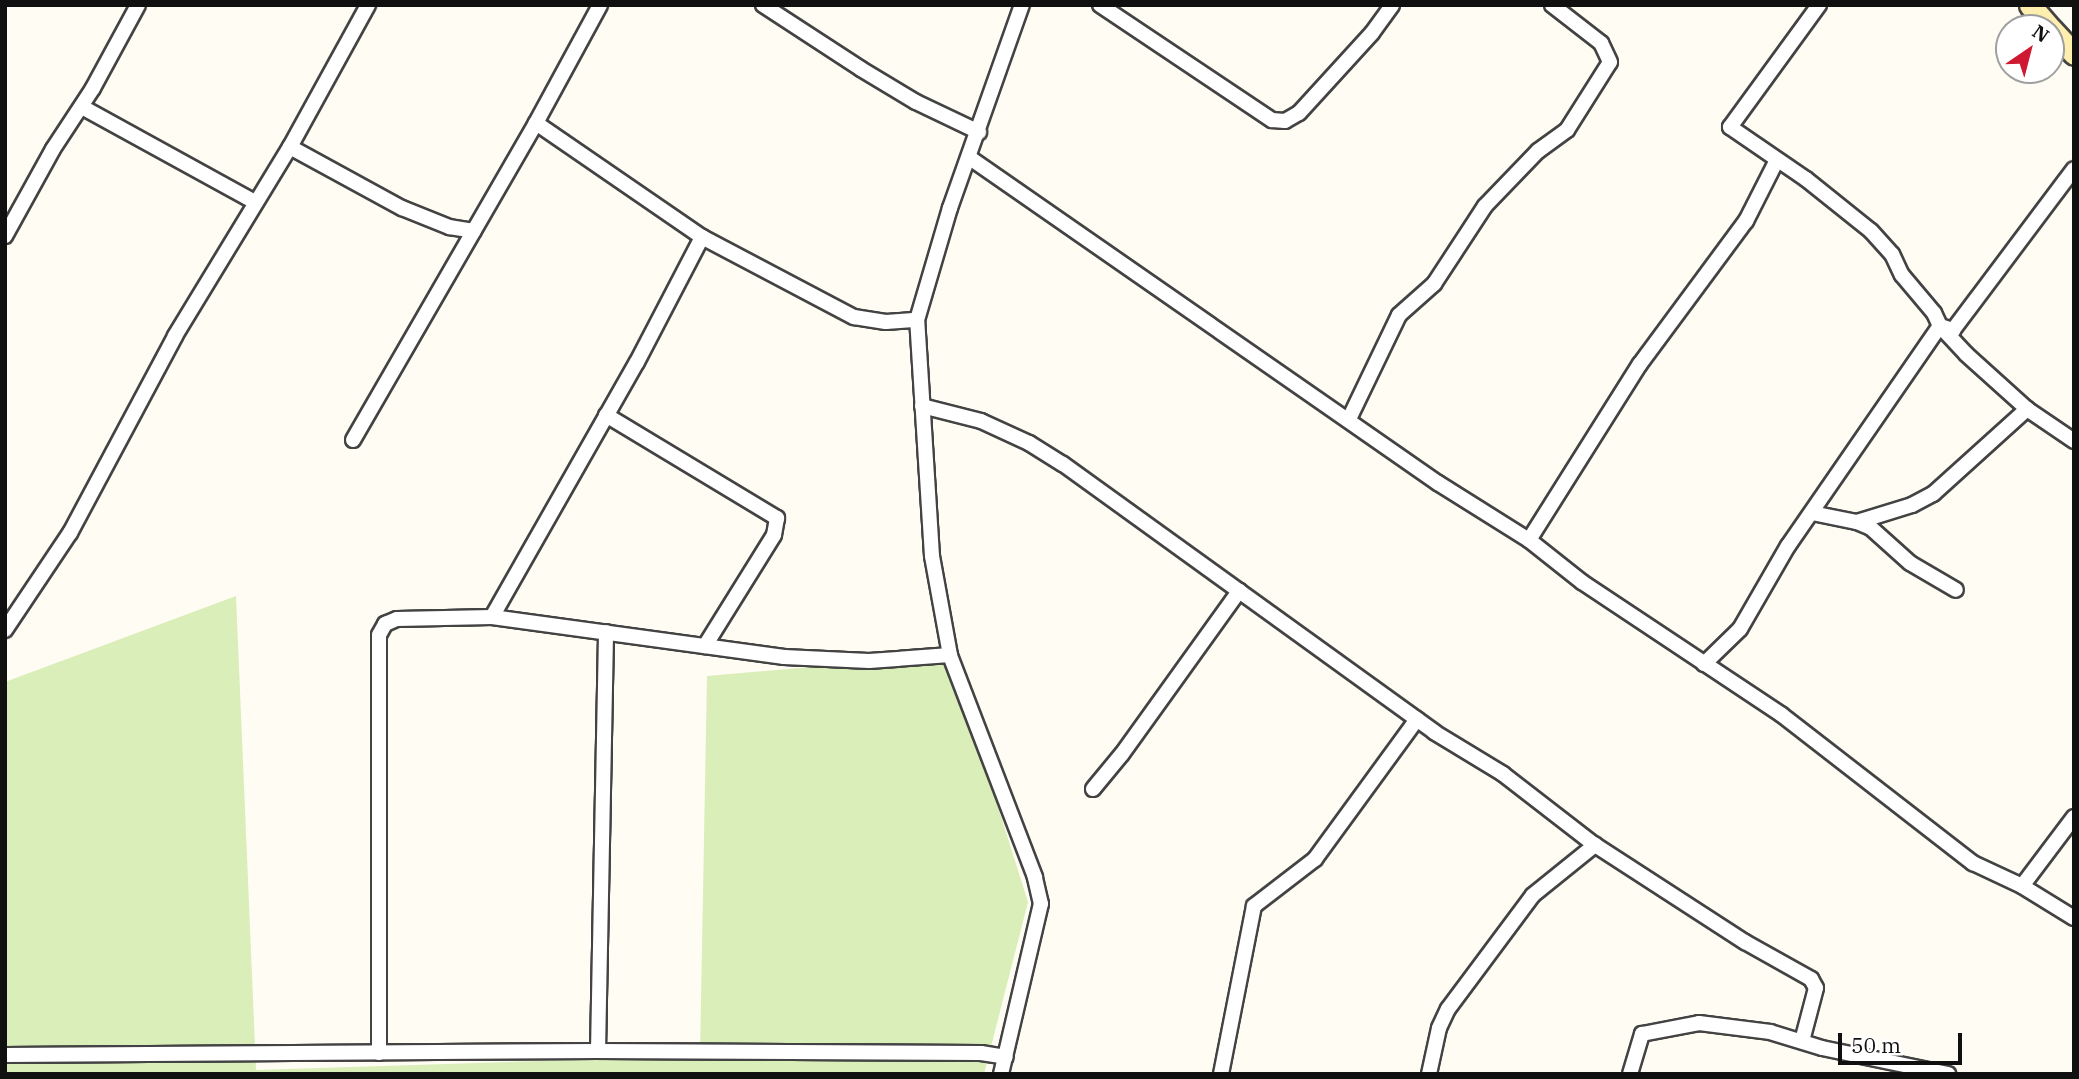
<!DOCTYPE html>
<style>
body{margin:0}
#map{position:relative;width:2079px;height:1079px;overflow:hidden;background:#fffcf3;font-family:"IBM Plex Serif",serif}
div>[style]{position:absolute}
.green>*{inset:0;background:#d9eeb8}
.roads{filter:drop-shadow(2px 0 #434343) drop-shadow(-2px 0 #434343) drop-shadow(0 2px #434343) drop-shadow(0 -2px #434343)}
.minor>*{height:14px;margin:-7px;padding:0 7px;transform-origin:7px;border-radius:7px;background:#fff}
.secondary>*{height:21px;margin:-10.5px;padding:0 10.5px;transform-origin:10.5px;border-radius:10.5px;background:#ffefae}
span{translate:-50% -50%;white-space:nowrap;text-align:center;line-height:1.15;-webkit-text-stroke:7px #fff;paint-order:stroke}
.frame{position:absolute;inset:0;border:7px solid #101010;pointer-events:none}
.north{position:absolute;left:1995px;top:14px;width:70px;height:70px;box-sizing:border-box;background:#fff;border:2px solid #9f9f9f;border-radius:50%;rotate:35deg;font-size:19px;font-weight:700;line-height:28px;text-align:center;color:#101010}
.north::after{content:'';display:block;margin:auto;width:24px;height:32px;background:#cf1931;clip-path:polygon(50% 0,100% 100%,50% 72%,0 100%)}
.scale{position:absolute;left:1838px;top:1033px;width:124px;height:32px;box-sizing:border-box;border:4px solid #101010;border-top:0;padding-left:9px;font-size:21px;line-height:24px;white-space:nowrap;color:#101010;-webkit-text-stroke:5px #fff;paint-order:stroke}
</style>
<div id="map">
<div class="green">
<div style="clip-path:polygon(236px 596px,256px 1070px,700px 1056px,707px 676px,950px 655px,1028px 902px,984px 1074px,5px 1074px,5px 682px)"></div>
</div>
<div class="roads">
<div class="minor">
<div style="left:763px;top:5px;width:117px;rotate:33.1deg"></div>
<div style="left:861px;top:69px;width:64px;rotate:31deg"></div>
<div style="left:916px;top:102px;width:70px;rotate:25.5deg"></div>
<div style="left:1100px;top:5px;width:207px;rotate:33.8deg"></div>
<div style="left:1272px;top:120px;width:13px;rotate:4deg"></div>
<div style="left:1285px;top:121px;width:16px;rotate:-30deg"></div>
<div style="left:1299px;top:113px;width:108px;rotate:-47.6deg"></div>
<div style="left:1372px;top:33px;width:34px;rotate:-54deg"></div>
<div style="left:1819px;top:5px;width:151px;rotate:126.1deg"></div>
<div style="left:1730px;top:127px;width:92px;rotate:34.4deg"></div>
<div style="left:1806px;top:179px;width:83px;rotate:38.7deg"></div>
<div style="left:1871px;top:231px;width:31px;rotate:48deg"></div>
<div style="left:1892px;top:254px;width:23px;rotate:65deg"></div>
<div style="left:1902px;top:275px;width:50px;rotate:49.9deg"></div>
<div style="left:1934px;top:313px;width:14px;rotate:65deg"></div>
<div style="left:1940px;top:326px;width:38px;rotate:47deg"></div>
<div style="left:1966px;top:354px;width:82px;rotate:42deg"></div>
<div style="left:2027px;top:409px;width:57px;rotate:34.2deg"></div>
<div style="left:82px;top:107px;width:197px;rotate:28.8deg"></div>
<div style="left:536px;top:123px;width:201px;rotate:34.5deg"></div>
<div style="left:702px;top:237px;width:172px;rotate:27.8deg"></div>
<div style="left:854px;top:317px;width:32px;rotate:9deg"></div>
<div style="left:886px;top:322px;width:31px;rotate:-4deg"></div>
<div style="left:290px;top:147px;width:128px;rotate:28.6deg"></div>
<div style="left:402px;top:208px;width:51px;rotate:22deg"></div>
<div style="left:449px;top:227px;width:25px;rotate:9deg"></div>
<div style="left:970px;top:158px;width:570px;rotate:34.78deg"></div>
<div style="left:1438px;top:483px;width:107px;rotate:32.1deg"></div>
<div style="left:1529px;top:540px;width:68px;rotate:38.4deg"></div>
<div style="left:1582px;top:582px;width:240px;rotate:33.6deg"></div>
<div style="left:1782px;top:715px;width:242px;rotate:37.8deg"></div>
<div style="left:1973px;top:863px;width:54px;rotate:25.1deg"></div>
<div style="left:5px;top:236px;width:99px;rotate:-61.1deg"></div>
<div style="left:53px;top:149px;width:73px;rotate:-56.7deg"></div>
<div style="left:93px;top:88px;width:94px;rotate:-61.5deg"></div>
<div style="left:922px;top:406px;width:61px;rotate:14.3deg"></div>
<div style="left:981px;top:421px;width:53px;rotate:24.6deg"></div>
<div style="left:1029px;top:443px;width:40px;rotate:32deg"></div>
<div style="left:1063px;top:464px;width:458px;rotate:35.8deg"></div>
<div style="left:1434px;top:732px;width:81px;rotate:31.3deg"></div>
<div style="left:1503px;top:774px;width:116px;rotate:37.7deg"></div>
<div style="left:1595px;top:845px;width:179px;rotate:32.9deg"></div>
<div style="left:1745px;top:942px;width:76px;rotate:29.3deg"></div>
<div style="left:1811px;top:979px;width:10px;rotate:61deg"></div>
<div style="left:1816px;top:988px;width:55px;rotate:104.8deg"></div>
<div style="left:606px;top:415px;width:200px;rotate:31.1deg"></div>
<div style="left:777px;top:518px;width:17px;rotate:100deg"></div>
<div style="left:774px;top:535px;width:131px;rotate:121.9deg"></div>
<div style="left:1349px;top:419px;width:115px;rotate:-64.3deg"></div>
<div style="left:1399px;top:315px;width:47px;rotate:-41.5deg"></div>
<div style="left:1434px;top:284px;width:93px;rotate:-56.8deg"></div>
<div style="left:1485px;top:206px;width:76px;rotate:-46.1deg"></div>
<div style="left:1538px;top:151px;width:36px;rotate:-36deg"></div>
<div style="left:1567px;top:130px;width:80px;rotate:-57.7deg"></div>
<div style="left:1610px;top:62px;width:21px;rotate:-115deg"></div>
<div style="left:1601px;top:43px;width:62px;rotate:-142.2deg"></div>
<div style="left:353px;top:440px;width:366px;rotate:-60deg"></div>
<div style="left:536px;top:123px;width:134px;rotate:-61.5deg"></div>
<div style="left:1812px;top:513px;width:46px;rotate:11.3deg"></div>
<div style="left:1857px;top:522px;width:15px;rotate:23deg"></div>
<div style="left:1871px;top:528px;width:52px;rotate:41.9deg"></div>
<div style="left:1910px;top:563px;width:53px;rotate:30.4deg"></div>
<div style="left:1857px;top:522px;width:58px;rotate:-17.2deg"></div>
<div style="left:1912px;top:505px;width:24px;rotate:-28deg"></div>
<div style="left:1933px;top:494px;width:127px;rotate:-42.1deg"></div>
<div style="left:1529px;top:540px;width:208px;rotate:-57.8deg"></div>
<div style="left:1640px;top:364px;width:178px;rotate:-53.5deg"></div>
<div style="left:1746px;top:221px;width:68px;rotate:-63.1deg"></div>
<div style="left:492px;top:617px;width:293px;rotate:-60.4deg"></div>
<div style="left:637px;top:362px;width:141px;rotate:-62.5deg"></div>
<div style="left:5px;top:630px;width:117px;rotate:-56.2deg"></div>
<div style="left:70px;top:533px;width:223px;rotate:-61.9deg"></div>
<div style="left:175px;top:336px;width:221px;rotate:-58.7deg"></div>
<div style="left:290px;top:147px;width:162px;rotate:-61.2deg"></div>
<div style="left:1704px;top:664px;width:50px;rotate:-44.2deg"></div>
<div style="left:1740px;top:629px;width:96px;rotate:-60deg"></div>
<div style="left:1788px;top:546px;width:267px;rotate:-55.4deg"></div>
<div style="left:1940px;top:326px;width:14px;rotate:17deg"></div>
<div style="left:1953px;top:330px;width:201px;rotate:-53.1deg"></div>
<div style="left:1093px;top:789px;width:45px;rotate:-50.4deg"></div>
<div style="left:1122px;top:754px;width:201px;rotate:-54.3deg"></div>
<div style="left:2074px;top:817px;width:86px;rotate:127deg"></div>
<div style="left:2022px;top:886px;width:61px;rotate:31.6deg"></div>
<div style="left:598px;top:1051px;width:419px;rotate:-88.9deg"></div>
<div style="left:379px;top:1053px;width:418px;rotate:-90deg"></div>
<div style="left:379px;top:635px;width:13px;rotate:-61deg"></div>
<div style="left:385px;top:624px;width:13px;rotate:-23deg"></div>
<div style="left:397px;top:619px;width:95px;rotate:-1.2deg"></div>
<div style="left:492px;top:617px;width:295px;rotate:7.8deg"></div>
<div style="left:784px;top:657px;width:85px;rotate:2.7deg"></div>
<div style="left:869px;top:661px;width:81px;rotate:-4.2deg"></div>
<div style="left:5px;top:1055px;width:593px;rotate:-0.39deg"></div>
<div style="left:598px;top:1051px;width:383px;rotate:0.3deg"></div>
<div style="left:981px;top:1053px;width:25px;rotate:9deg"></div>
<div style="left:1001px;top:1074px;width:175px;rotate:-76.8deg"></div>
<div style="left:1041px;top:904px;width:28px;rotate:-103deg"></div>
<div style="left:1035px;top:877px;width:238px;rotate:-111deg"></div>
<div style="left:950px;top:655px;width:101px;rotate:-100.3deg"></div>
<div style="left:932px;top:556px;width:236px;rotate:-93.6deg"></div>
<div style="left:917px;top:320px;width:117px;rotate:-73.6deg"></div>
<div style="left:950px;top:208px;width:215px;rotate:-70.5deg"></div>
<div style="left:1221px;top:1074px;width:171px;rotate:-78.9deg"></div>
<div style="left:1254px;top:906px;width:77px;rotate:-37.6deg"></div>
<div style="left:1315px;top:859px;width:173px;rotate:-53.9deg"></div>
<div style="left:1429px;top:1074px;width:47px;rotate:-77.7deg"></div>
<div style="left:1439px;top:1028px;width:21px;rotate:-65deg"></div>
<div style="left:1448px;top:1009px;width:142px;rotate:-53.3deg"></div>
<div style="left:1533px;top:895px;width:80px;rotate:-38.9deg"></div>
<div style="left:1630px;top:1074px;width:42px;rotate:-73.3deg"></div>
<div style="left:1642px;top:1034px;width:58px;rotate:-10.9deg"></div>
<div style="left:1699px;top:1023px;width:72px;rotate:7.2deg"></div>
<div style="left:1770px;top:1032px;width:54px;rotate:17.1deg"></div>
<div style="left:1822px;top:1048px;width:129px;rotate:11.7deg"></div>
</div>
<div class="secondary">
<div style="left:2030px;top:5px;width:30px;rotate:49deg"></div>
<div style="left:2051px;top:29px;width:34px;rotate:47deg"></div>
</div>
</div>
<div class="frame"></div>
<div class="north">N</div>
<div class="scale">50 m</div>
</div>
